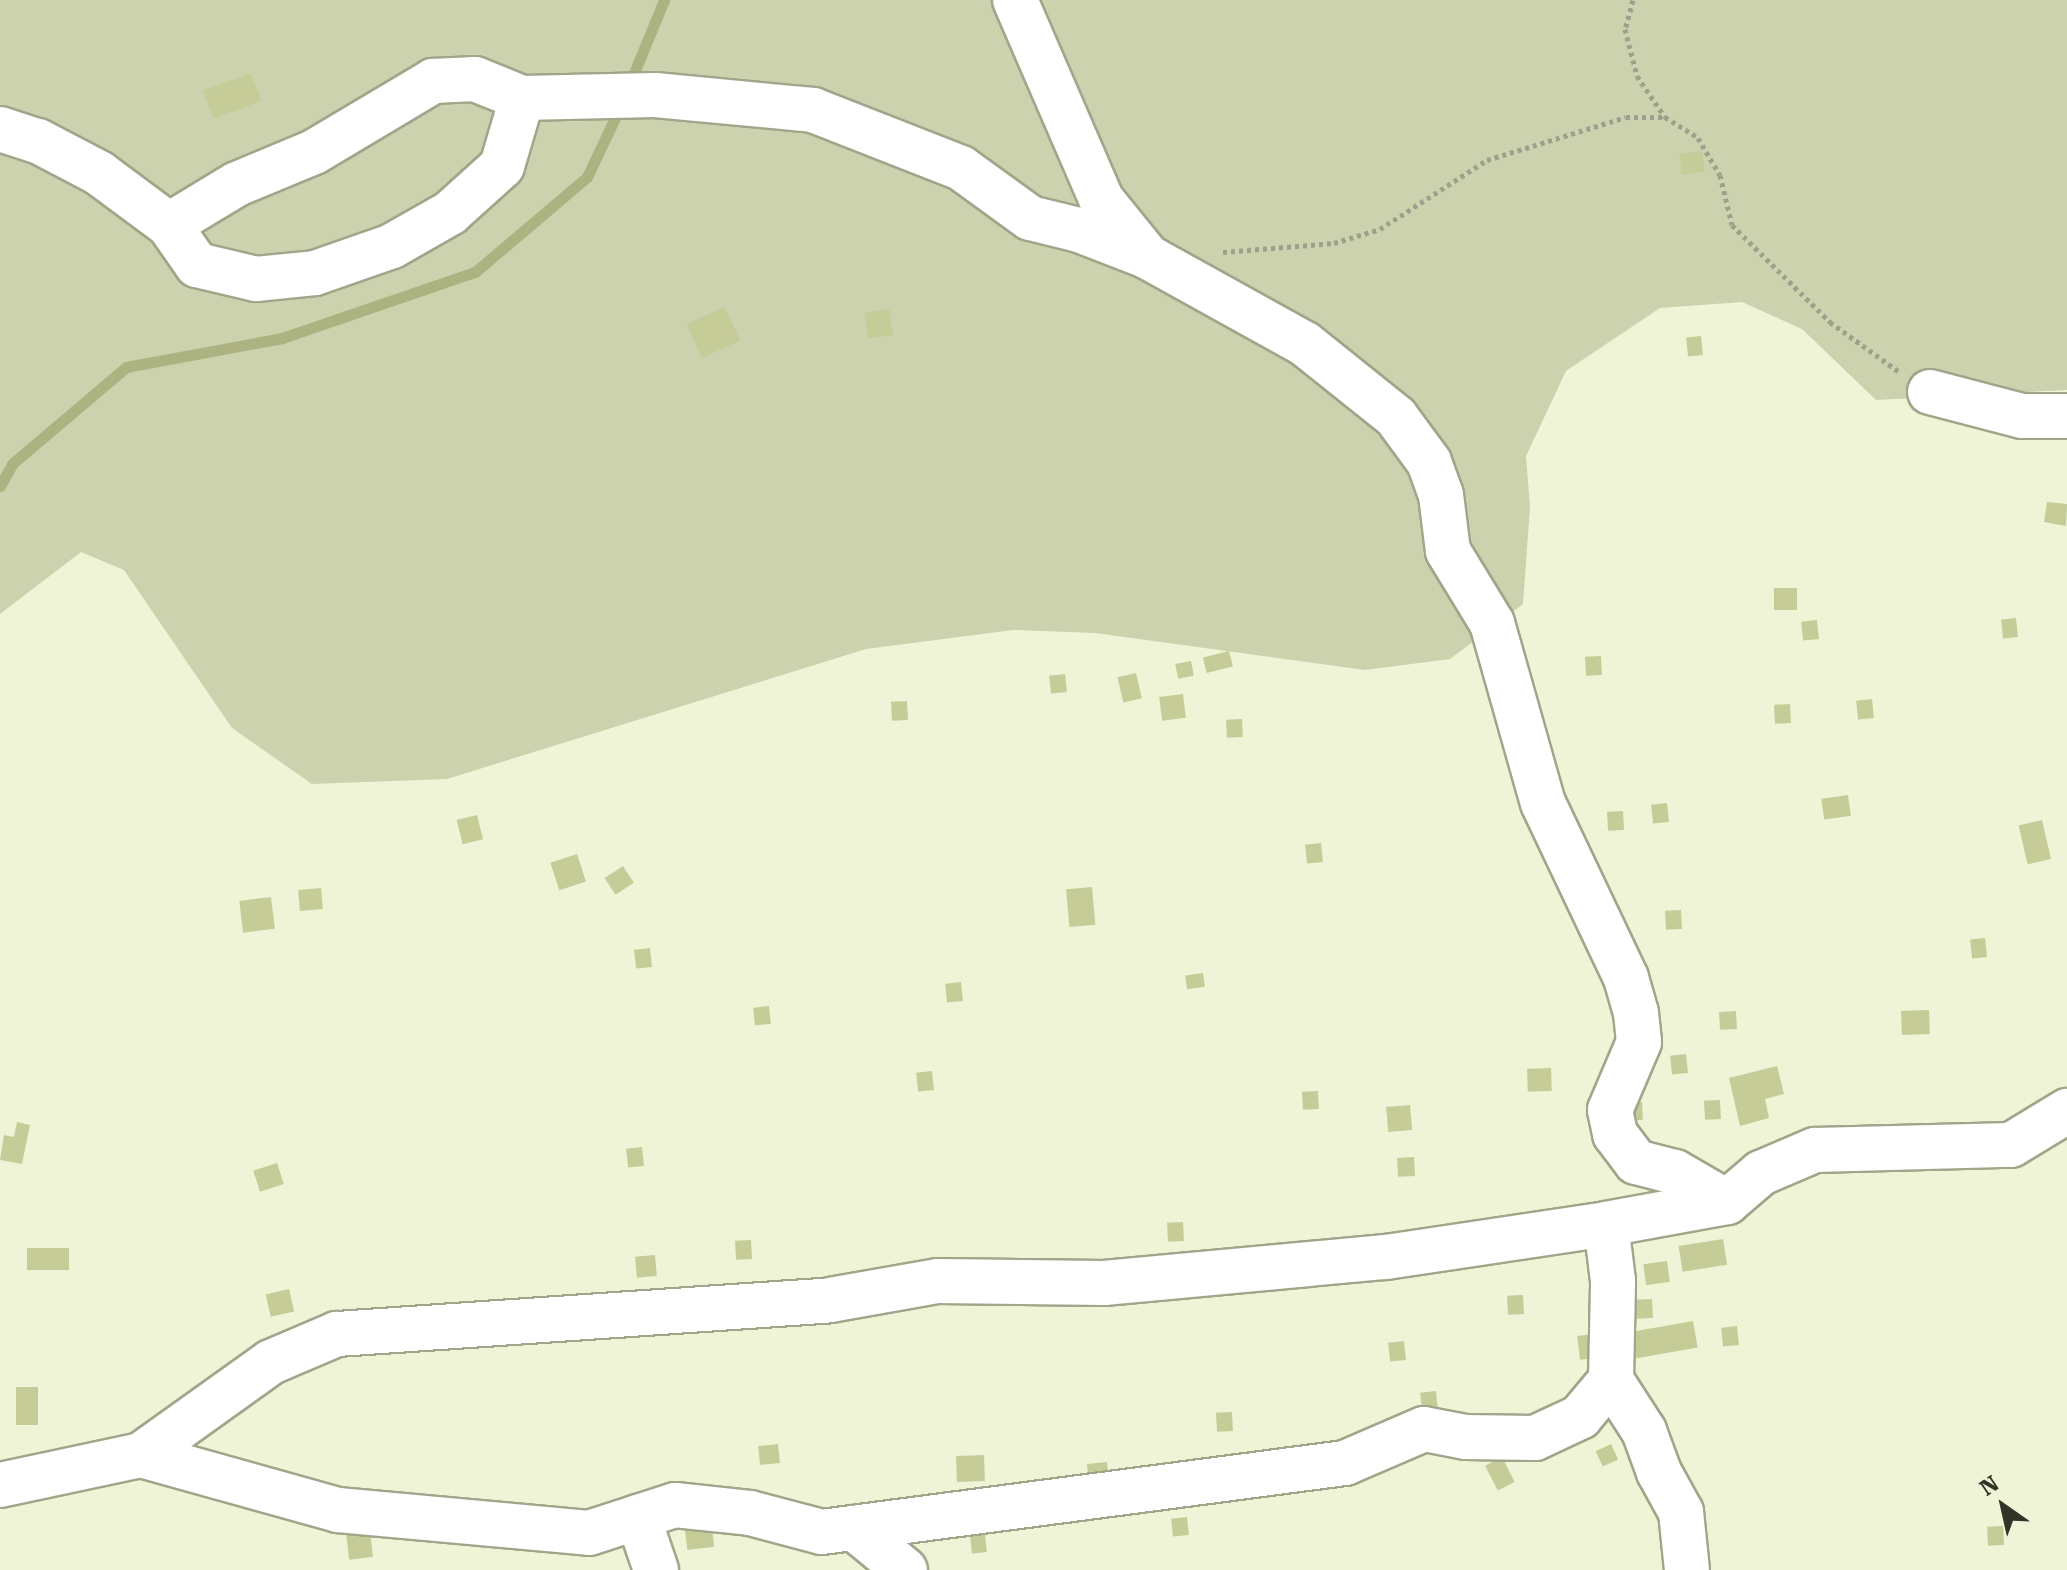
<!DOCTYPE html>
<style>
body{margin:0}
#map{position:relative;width:2067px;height:1570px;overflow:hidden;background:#f0f4d7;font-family:"Roboto Serif",serif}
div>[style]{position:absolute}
.green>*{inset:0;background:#ccd1ae}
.stream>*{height:11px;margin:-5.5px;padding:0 5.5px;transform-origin:5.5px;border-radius:5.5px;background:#acb380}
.building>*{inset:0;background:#c5cc98;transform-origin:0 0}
.path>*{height:5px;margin-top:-2.5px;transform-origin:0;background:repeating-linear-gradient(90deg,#9da08b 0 4px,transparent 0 8px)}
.roads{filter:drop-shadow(2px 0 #a1a58a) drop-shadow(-2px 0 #a1a58a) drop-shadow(0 2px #a1a58a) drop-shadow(0 -2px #a1a58a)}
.minor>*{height:44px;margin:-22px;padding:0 22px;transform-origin:22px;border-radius:22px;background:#fff}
span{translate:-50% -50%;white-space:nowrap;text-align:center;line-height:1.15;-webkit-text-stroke:6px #f0f4d7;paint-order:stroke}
.north{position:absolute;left:1963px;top:1466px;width:80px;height:80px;-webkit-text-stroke:6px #f0f4d7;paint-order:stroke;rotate:326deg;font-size:22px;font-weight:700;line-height:32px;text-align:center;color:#323428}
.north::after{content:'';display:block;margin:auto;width:28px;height:36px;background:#323428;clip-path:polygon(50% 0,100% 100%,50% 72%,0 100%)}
</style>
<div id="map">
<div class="green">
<div style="clip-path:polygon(0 0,2067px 0,2067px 390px,1876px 400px,1802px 329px,1742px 302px,1660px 308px,1566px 371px,1526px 456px,1530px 507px,1523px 604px,1450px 659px,1365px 670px,1095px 633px,1013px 630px,866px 649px,447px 779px,312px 784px,232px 728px,124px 570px,81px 552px,0 614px)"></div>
</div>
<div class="stream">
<div style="left:629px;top:85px;width:92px;rotate:-67.6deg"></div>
<div style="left:0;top:486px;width:26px;rotate:-61deg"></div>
<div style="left:13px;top:463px;width:148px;rotate:-40.3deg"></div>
<div style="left:126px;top:367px;width:159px;rotate:-10.5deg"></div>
<div style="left:282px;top:338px;width:204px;rotate:-18.9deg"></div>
<div style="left:475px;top:272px;width:147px;rotate:-40.3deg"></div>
<div style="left:587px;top:177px;width:80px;rotate:-64.7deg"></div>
</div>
<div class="building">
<div style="left:251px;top:73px;width:30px;height:51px;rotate:70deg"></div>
<div style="left:1702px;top:151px;width:21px;height:23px;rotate:82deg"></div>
<div style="left:725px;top:307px;width:37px;height:42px;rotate:66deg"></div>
<div style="left:889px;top:309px;width:26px;height:25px;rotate:81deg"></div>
<div style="left:1701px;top:336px;width:19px;height:15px;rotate:84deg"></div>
<div style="clip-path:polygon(2047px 502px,2067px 504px,2066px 526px,2044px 522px)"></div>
<div style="left:1774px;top:588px;width:23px;height:22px"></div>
<div style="left:2016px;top:618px;width:19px;height:15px;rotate:84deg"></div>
<div style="left:1817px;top:620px;width:19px;height:16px;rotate:84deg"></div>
<div style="left:1229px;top:651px;width:16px;height:27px;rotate:76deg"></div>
<div style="left:1601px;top:656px;width:19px;height:16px;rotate:87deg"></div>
<div style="left:1191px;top:661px;width:15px;height:16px;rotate:79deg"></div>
<div style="left:1136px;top:673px;width:26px;height:19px;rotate:77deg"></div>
<div style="left:1065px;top:674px;width:18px;height:16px;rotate:84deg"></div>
<div style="left:1183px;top:694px;width:24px;height:24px;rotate:83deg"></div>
<div style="left:1872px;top:699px;width:19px;height:16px;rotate:84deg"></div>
<div style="left:907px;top:701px;width:19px;height:16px;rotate:87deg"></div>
<div style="left:1790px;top:704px;width:19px;height:16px;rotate:87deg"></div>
<div style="left:1242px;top:719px;width:18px;height:16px;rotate:87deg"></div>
<div style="left:1848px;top:795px;width:21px;height:27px;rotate:82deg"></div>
<div style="left:1667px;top:803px;width:19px;height:16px;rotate:84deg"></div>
<div style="left:1623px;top:811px;width:19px;height:16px;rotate:87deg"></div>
<div style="left:477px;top:815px;width:25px;height:21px;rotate:76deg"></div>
<div style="left:2042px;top:820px;width:40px;height:24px;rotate:77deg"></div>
<div style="left:1321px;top:843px;width:19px;height:16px;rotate:84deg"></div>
<div style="left:577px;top:854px;width:29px;height:28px;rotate:72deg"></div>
<div style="left:623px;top:866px;width:20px;height:22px;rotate:57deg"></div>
<div style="left:1092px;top:887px;width:38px;height:26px;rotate:85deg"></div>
<div style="left:321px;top:888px;width:21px;height:23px;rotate:85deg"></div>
<div style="left:271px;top:897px;width:32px;height:32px;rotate:83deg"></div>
<div style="left:1681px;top:910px;width:19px;height:16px;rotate:87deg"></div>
<div style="left:1985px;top:938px;width:19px;height:15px;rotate:84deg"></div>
<div style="left:650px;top:948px;width:19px;height:16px;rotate:84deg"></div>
<div style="left:1203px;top:973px;width:14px;height:18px;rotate:82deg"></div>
<div style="left:961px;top:982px;width:19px;height:16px;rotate:84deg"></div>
<div style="left:769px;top:1006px;width:18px;height:16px;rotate:84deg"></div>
<div style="left:1929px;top:1010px;width:24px;height:28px;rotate:88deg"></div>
<div style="left:1736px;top:1011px;width:18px;height:17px;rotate:87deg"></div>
<div style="left:1686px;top:1054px;width:19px;height:16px;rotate:84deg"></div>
<div style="clip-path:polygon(1777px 1066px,1784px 1094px,1765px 1099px,1769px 1118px,1740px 1126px,1729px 1078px)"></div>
<div style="left:1551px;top:1068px;width:23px;height:24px;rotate:88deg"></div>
<div style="left:932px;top:1071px;width:19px;height:16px;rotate:84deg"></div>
<div style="left:1318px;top:1091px;width:18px;height:16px;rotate:87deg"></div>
<div style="left:1720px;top:1100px;width:19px;height:16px;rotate:87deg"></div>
<div style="left:1642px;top:1102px;width:18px;height:17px;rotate:87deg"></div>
<div style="left:1410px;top:1105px;width:25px;height:24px;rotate:85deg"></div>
<div style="clip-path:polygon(17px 1122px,30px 1125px,22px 1164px,0 1160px,4px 1135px,14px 1137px)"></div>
<div style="left:642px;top:1147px;width:19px;height:16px;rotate:84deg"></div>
<div style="left:1414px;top:1157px;width:19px;height:17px;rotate:87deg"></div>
<div style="left:277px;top:1163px;width:22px;height:25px;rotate:72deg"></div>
<div style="left:1183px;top:1222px;width:19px;height:16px;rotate:87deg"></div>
<div style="left:1723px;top:1239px;width:26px;height:45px;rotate:81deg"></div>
<div style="left:751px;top:1240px;width:19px;height:16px;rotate:87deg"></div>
<div style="left:27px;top:1248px;width:42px;height:22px"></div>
<div style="left:655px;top:1255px;width:21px;height:20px;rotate:85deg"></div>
<div style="left:1667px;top:1261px;width:21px;height:24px;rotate:82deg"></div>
<div style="left:289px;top:1289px;width:23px;height:24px;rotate:77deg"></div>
<div style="left:1523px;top:1295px;width:19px;height:16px;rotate:87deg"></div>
<div style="left:1652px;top:1299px;width:19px;height:16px;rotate:87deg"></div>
<div style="left:1693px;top:1321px;width:27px;height:62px;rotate:80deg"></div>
<div style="left:1737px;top:1326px;width:19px;height:16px;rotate:84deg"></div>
<div style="left:1602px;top:1333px;width:24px;height:25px;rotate:83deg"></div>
<div style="left:1404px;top:1341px;width:19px;height:16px;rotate:84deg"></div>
<div style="left:16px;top:1387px;width:22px;height:38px"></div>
<div style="left:1436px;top:1391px;width:19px;height:16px;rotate:84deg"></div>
<div style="left:1232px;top:1412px;width:19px;height:16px;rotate:87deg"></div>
<div style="left:778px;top:1444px;width:19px;height:20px;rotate:84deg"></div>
<div style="left:1611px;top:1444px;width:17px;height:17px;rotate:65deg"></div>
<div style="left:984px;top:1455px;width:26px;height:28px;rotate:88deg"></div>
<div style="left:1502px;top:1457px;width:28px;height:19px;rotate:63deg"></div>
<div style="clip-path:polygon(1107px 1462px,1109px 1481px,1089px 1488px,1087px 1464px)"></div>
<div style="left:1187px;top:1517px;width:18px;height:16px;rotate:84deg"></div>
<div style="left:711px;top:1521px;width:26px;height:27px;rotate:83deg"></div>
<div style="left:2003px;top:1526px;width:19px;height:16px;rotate:87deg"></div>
<div style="left:370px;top:1532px;width:25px;height:24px;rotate:83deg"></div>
<div style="left:985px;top:1534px;width:18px;height:15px;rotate:84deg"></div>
</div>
<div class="path">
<div style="left:1633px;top:0;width:30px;rotate:105deg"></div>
<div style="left:1625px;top:29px;width:49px;rotate:75.7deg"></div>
<div style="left:1637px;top:76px;width:50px;rotate:55.7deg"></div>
<div style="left:1665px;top:117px;width:39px;rotate:32deg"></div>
<div style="left:1698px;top:138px;width:43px;rotate:59.3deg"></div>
<div style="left:1720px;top:175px;width:51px;rotate:76.5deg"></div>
<div style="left:1732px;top:225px;width:138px;rotate:44.7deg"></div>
<div style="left:1830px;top:322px;width:84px;rotate:35.8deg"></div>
<div style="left:1223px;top:252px;width:111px;rotate:-4.6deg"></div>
<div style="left:1334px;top:243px;width:48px;rotate:-16.9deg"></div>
<div style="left:1380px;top:229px;width:127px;rotate:-32.8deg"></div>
<div style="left:1487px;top:160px;width:145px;rotate:-17.2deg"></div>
<div style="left:1626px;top:117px;width:39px"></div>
</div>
<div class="roads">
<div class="minor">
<div style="left:1015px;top:0;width:217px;rotate:66.6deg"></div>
<div style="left:1101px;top:199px;width:75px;rotate:51deg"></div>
<div style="left:1148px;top:257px;width:179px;rotate:29deg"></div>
<div style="left:1305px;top:344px;width:117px;rotate:38.7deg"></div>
<div style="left:1396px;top:417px;width:56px;rotate:53.7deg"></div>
<div style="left:1429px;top:462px;width:35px;rotate:70deg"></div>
<div style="left:1441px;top:495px;width:56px;rotate:82.9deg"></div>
<div style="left:1448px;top:551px;width:84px;rotate:58.6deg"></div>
<div style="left:1492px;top:623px;width:187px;rotate:74.2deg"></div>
<div style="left:1543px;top:803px;width:194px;rotate:64.6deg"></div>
<div style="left:1626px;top:978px;width:36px;rotate:74deg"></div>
<div style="left:1636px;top:1013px;width:29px;rotate:84deg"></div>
<div style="left:1639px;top:1042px;width:74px;rotate:113.1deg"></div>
<div style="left:1610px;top:1110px;width:25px;rotate:78deg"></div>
<div style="left:1615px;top:1134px;width:35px;rotate:53deg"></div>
<div style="left:1636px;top:1162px;width:40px;rotate:14.4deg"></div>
<div style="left:1675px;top:1172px;width:60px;rotate:30deg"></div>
<div style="left:0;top:129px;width:40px;rotate:18deg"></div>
<div style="left:38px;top:141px;width:69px;rotate:27.7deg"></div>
<div style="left:99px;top:173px;width:87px;rotate:36.6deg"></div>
<div style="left:169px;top:225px;width:49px;rotate:55deg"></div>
<div style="left:197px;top:265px;width:61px;rotate:13.3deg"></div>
<div style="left:256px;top:279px;width:59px;rotate:-5.8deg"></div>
<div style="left:315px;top:273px;width:82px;rotate:-19.3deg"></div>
<div style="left:392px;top:246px;width:67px;rotate:-29.6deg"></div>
<div style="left:450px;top:213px;width:70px;rotate:-42.1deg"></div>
<div style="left:502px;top:166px;width:71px;rotate:-73.6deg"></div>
<div style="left:169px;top:225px;width:79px;rotate:-31.1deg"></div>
<div style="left:237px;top:184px;width:83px;rotate:-22.6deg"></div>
<div style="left:314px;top:152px;width:139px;rotate:-30.8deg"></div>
<div style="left:433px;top:81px;width:42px;rotate:-2.7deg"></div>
<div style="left:475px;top:79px;width:51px;rotate:22deg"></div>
<div style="left:522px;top:98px;width:133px;rotate:-1.3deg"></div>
<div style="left:655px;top:95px;width:159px;rotate:5.4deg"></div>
<div style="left:813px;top:110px;width:159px;rotate:21.4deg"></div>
<div style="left:961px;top:168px;width:85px;rotate:35.9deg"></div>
<div style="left:1030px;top:218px;width:50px;rotate:13.8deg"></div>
<div style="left:1079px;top:230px;width:72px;rotate:21.2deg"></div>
<div style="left:1930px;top:392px;width:95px;rotate:14.6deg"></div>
<div style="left:2022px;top:416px;width:45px"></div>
<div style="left:1611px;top:1380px;width:61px;rotate:57.1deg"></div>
<div style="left:1644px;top:1431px;width:44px;rotate:69.9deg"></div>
<div style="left:1659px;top:1472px;width:46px;rotate:61.2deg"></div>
<div style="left:1681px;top:1512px;width:58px;rotate:84.1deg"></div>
<div style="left:141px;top:1455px;width:160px;rotate:-35.6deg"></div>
<div style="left:271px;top:1362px;width:72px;rotate:-23deg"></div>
<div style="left:337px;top:1334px;width:494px;rotate:-3.9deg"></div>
<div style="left:830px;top:1300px;width:110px;rotate:-10deg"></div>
<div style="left:938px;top:1281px;width:166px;rotate:0.7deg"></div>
<div style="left:1104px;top:1283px;width:283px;rotate:-5.3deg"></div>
<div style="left:1386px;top:1257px;width:222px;rotate:-8.5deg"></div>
<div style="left:0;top:1485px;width:144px;rotate:-12deg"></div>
<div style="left:141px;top:1455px;width:205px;rotate:15.6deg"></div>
<div style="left:338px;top:1510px;width:252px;rotate:5.2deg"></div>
<div style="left:589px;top:1533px;width:90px;rotate:-18deg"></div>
<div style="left:675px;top:1505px;width:75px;rotate:6.1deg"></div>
<div style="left:750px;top:1513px;width:74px;rotate:14.8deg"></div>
<div style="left:822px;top:1532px;width:528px;rotate:-7.52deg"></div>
<div style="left:1345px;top:1463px;width:86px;rotate:-23.3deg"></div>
<div style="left:1424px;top:1429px;width:43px;rotate:10.8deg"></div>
<div style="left:1466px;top:1437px;width:69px;rotate:0.8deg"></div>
<div style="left:1535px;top:1438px;width:50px;rotate:-25deg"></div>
<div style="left:1580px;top:1417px;width:48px;rotate:-50deg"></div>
<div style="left:1611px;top:1380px;width:99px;rotate:-88.8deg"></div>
<div style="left:1613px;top:1281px;width:57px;rotate:-97deg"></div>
<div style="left:1606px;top:1224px;width:123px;rotate:-10.3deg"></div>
<div style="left:1727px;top:1202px;width:45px;rotate:-40.5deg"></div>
<div style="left:1761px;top:1173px;width:59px;rotate:-23.1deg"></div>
<div style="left:1815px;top:1150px;width:196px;rotate:-1.5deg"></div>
<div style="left:2011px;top:1145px;width:66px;rotate:-31.3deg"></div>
<div style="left:638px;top:1517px;width:56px;rotate:71.2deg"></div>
<div style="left:854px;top:1528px;width:66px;rotate:39.5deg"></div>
</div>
</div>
<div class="north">N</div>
</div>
